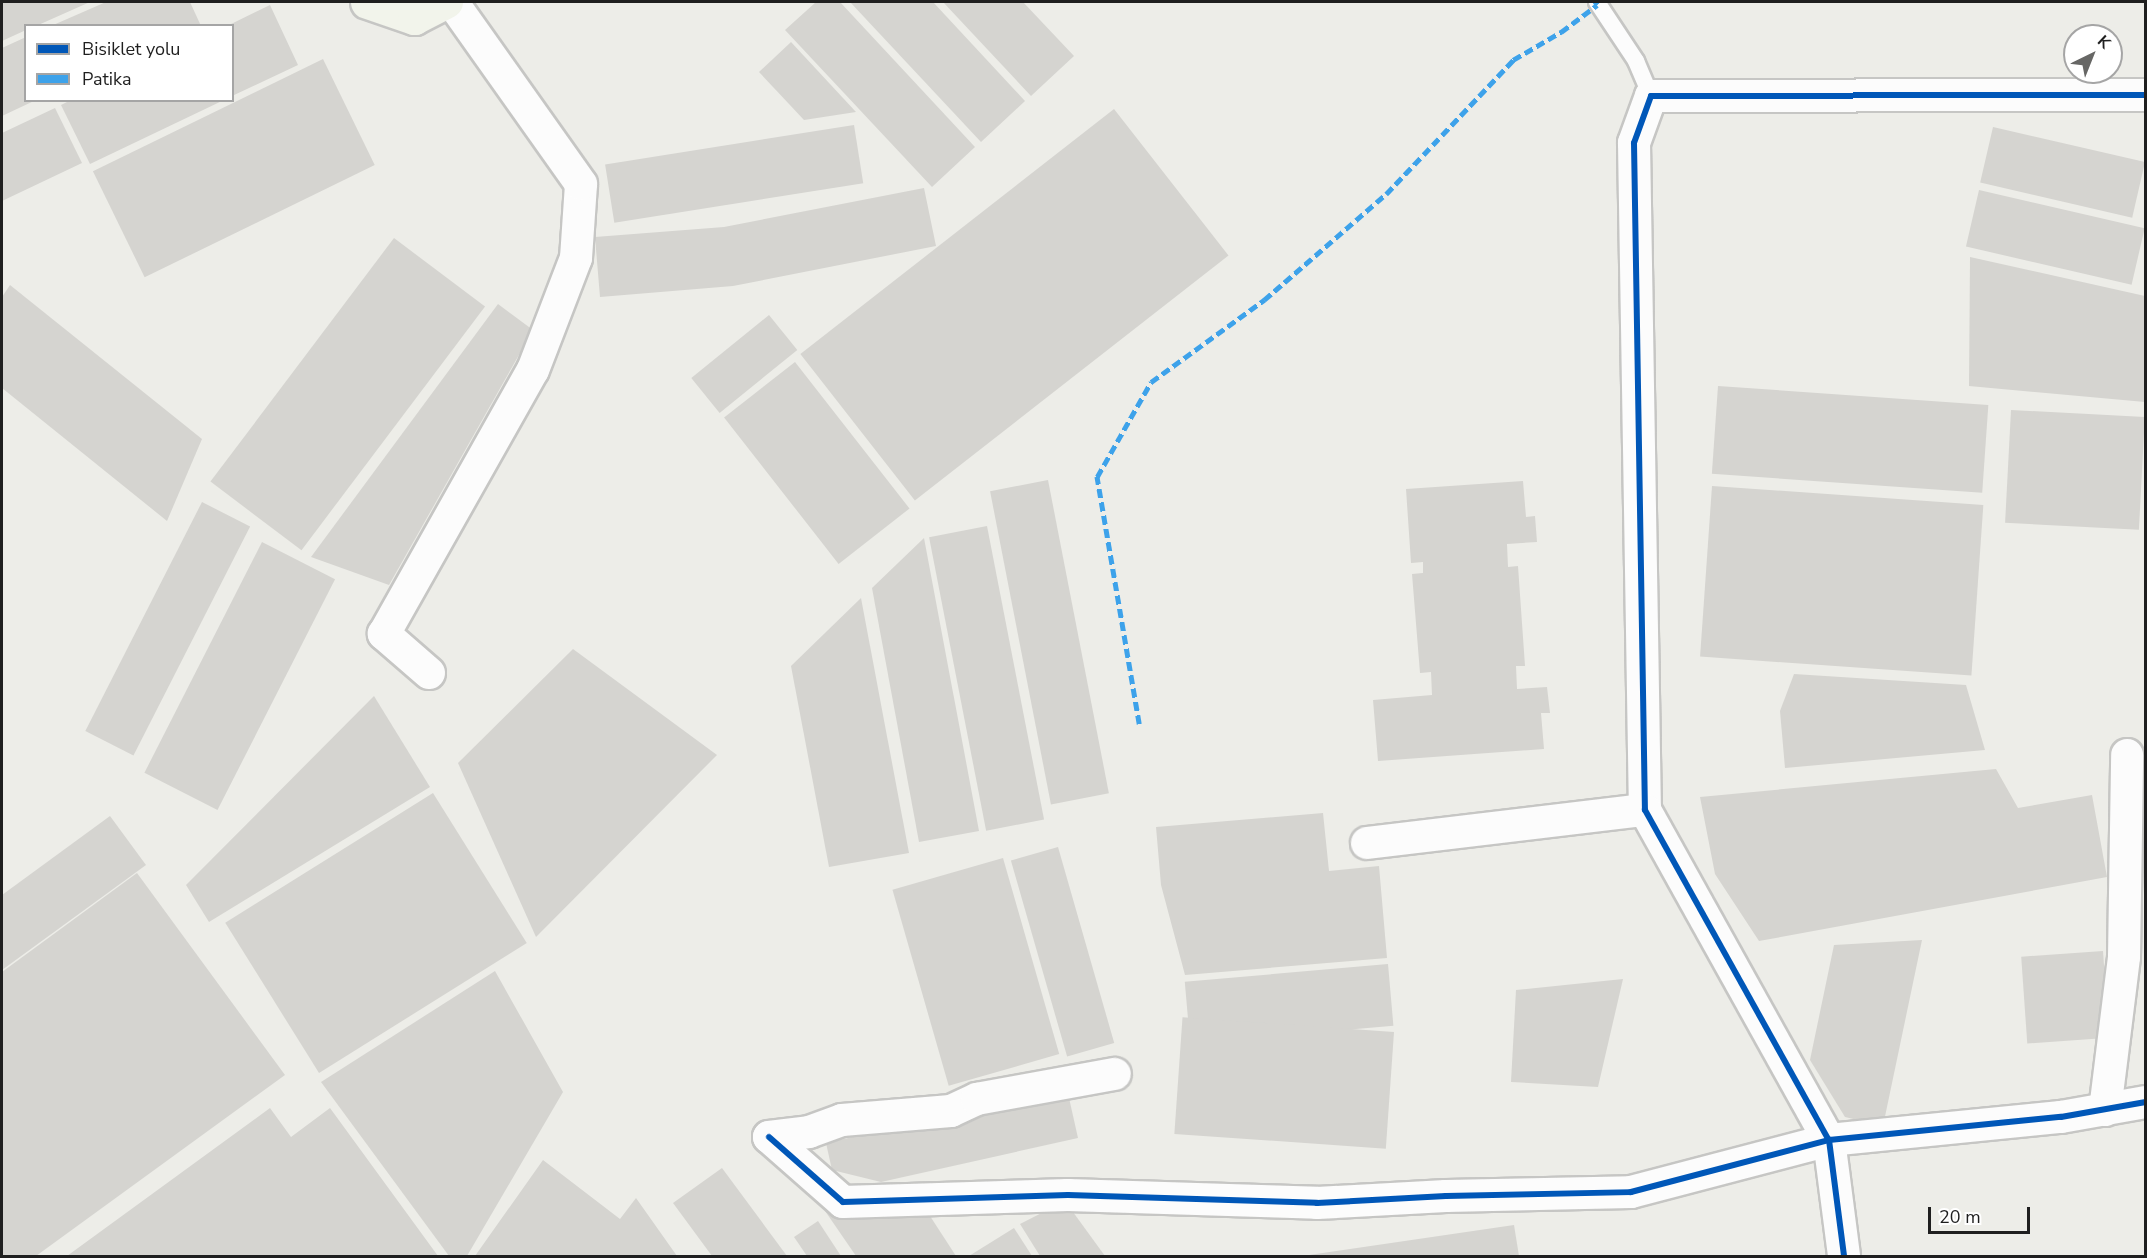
<!DOCTYPE html>
<style>
body{margin:0}
#map{position:relative;width:2147px;height:1258px;overflow:hidden;background:#edede8;font-family:"Nunito Sans",sans-serif}
div>[style]{position:absolute}
.building>*{inset:0;background:#d5d4d0;transform-origin:0 0}
.roads{filter:drop-shadow(2px 0 #c6c6c4) drop-shadow(-2px 0 #c6c6c4) drop-shadow(0 2px #c6c6c4) drop-shadow(0 -2px #c6c6c4)}
.lane>*{height:16px;margin:-8px;padding:0 8px;transform-origin:8px;border-radius:8px;background:#fcfcfc}
.street>*{height:32px;margin:-16px;padding:0 16px;transform-origin:16px;border-radius:16px;background:#fcfcfc}
.secondary>*{height:33px;margin:-16.5px;padding:0 16.5px;transform-origin:16.5px;border-radius:16.5px;background:#f2f4eb}
.quiet>*{height:4.5px;margin-top:-2.25px;transform-origin:0;background:repeating-linear-gradient(90deg,#3da2ea 0 9px,transparent 0 13.5px)}
.cycleway>*{height:6px;margin:-3px;padding:0 3px;transform-origin:3px;border-radius:3px;background:#0057b8}
span{translate:-50% -50%;white-space:nowrap;text-align:center;line-height:1.15;-webkit-text-stroke:5px #fff;paint-order:stroke}
.frame{position:absolute;inset:0;border:3px solid #1f1f1f;pointer-events:none}
.legend{position:absolute;left:24px;top:24px;width:210px;height:78px;box-sizing:border-box;background:#fff;border:2px solid #a5a5a5;margin:0;padding:8px 10px;list-style:none;font-size:18px;color:#1f1f1f}
.legend li{display:flex;align-items:center;gap:12px;height:30px}
.legend b{width:30px;border:2px solid #a5a5a5}
.north{position:absolute;left:2063px;top:24px;width:60px;height:60px;box-sizing:border-box;background:#fff;border:2px solid #a5a5a5;border-radius:50%;rotate:43deg;font-size:16px;font-weight:700;line-height:24px;text-align:center;color:#1f1f1f}
.north::after{content:'';display:block;margin:auto;width:21px;height:27px;background:#676765;clip-path:polygon(50% 0,100% 100%,50% 72%,0 100%)}
.scale{position:absolute;left:1928px;top:1207px;width:102px;height:27px;box-sizing:border-box;border:3px solid #1f1f1f;border-top:0;padding-left:8px;font-size:18px;line-height:21px;white-space:nowrap;color:#1f1f1f;-webkit-text-stroke:4px #fff;paint-order:stroke}
</style>
<div id="map">
<div class="building">
<div style="clip-path:polygon(2px 2px,90px 2px,36px 26px,26px 26px,26px 30px,2px 41px)"></div>
<div style="clip-path:polygon(106px 2px,190px 2px,201px 26px,51px 26px)"></div>
<div style="clip-path:polygon(816px 2px,840px 2px,975px 147px,932px 187px,785px 30px)"></div>
<div style="clip-path:polygon(850px 2px,933px 2px,1025px 101px,981px 142px)"></div>
<div style="clip-path:polygon(943px 2px,1023px 2px,1074px 56px,1031px 96px)"></div>
<div style="clip-path:polygon(270px 5px,298px 65px,232px 96px,232px 26px,227px 26px)"></div>
<div style="clip-path:polygon(26px 37px,26px 100px,36px 100px,2px 116px,2px 48px)"></div>
<div style="clip-path:polygon(791px 42px,856px 112px,804px 120px,759px 72px)"></div>
<div style="left:323px;top:59px;width:118px;height:256px;rotate:64deg"></div>
<div style="clip-path:polygon(71px 100px,224px 100px,90px 164px,61px 105px)"></div>
<div style="clip-path:polygon(55px 108px,82px 163px,2px 201px,2px 133px)"></div>
<div style="left:1114px;top:109px;width:186px;height:398px;rotate:52deg"></div>
<div style="left:854px;top:125px;width:59px;height:252px;rotate:81deg"></div>
<div style="left:1993px;top:127px;width:156px;height:57px;rotate:13deg"></div>
<div style="clip-path:polygon(924px 188px,936px 246px,733px 286px,600px 297px,595px 237px,724px 227px)"></div>
<div style="left:1979px;top:190px;width:170px;height:58px;rotate:13deg"></div>
<div style="left:394px;top:238px;width:114px;height:305px;rotate:37deg"></div>
<div style="clip-path:polygon(1970px 257px,2145px 296px,2145px 402px,1969px 386px)"></div>
<div style="clip-path:polygon(10px 285px,202px 439px,167px 521px,2px 388px,2px 297px)"></div>
<div style="clip-path:polygon(498px 304px,533px 330px,389px 585px,311px 557px)"></div>
<div style="left:769px;top:315px;width:45px;height:100px;rotate:51deg"></div>
<div style="left:795px;top:362px;width:186px;height:90px;rotate:52deg"></div>
<div style="left:1718px;top:386px;width:271px;height:88px;rotate:4deg"></div>
<div style="left:2011px;top:410px;width:134px;height:113px;rotate:3deg"></div>
<div style="left:1048px;top:480px;width:319px;height:59px;rotate:79deg"></div>
<div style="clip-path:polygon(1523px 481px,1526px 517px,1535px 516px,1537px 542px,1507px 544px,1508px 567px,1518px 566px,1525px 666px,1516px 666px,1517px 689px,1547px 687px,1550px 713px,1541px 713px,1544px 749px,1378px 761px,1373px 700px,1432px 695px,1431px 672px,1420px 673px,1412px 574px,1423px 573px,1423px 562px,1411px 563px,1406px 489px)"></div>
<div style="left:1712px;top:486px;width:272px;height:171px;rotate:4deg"></div>
<div style="left:202px;top:502px;width:54px;height:257px;rotate:27deg"></div>
<div style="left:987px;top:526px;width:299px;height:59px;rotate:79deg"></div>
<div style="clip-path:polygon(924px 538px,979px 831px,919px 842px,872px 588px)"></div>
<div style="left:262px;top:542px;width:82px;height:259px;rotate:27deg"></div>
<div style="clip-path:polygon(861px 598px,909px 853px,829px 867px,791px 666px)"></div>
<div style="clip-path:polygon(573px 649px,717px 755px,536px 937px,458px 763px)"></div>
<div style="clip-path:polygon(1794px 674px,1966px 685px,1985px 750px,1785px 768px,1780px 711px)"></div>
<div style="clip-path:polygon(374px 696px,430px 787px,209px 922px,186px 885px)"></div>
<div style="clip-path:polygon(1996px 769px,2018px 808px,2092px 795px,2107px 877px,1759px 941px,1715px 874px,1700px 797px)"></div>
<div style="left:433px;top:793px;width:177px;height:245px;rotate:58deg"></div>
<div style="clip-path:polygon(1323px 813px,1329px 871px,1379px 866px,1387px 958px,1185px 975px,1161px 885px,1156px 827px)"></div>
<div style="clip-path:polygon(110px 816px,146px 865px,2px 970px,2px 895px)"></div>
<div style="left:1058px;top:847px;width:204px;height:49px;rotate:74deg"></div>
<div style="left:1003px;top:858px;width:204px;height:115px;rotate:74deg"></div>
<div style="clip-path:polygon(137px 873px,285px 1075px,36px 1256px,2px 1256px,2px 972px)"></div>
<div style="clip-path:polygon(1922px 940px,1883px 1126px,1845px 1117px,1810px 1060px,1834px 945px)"></div>
<div style="left:2103px;top:951px;width:87px;height:82px;rotate:86deg"></div>
<div style="left:1388px;top:964px;width:62px;height:204px;rotate:85deg"></div>
<div style="clip-path:polygon(495px 971px,563px 1092px,467px 1256px,449px 1256px,321px 1082px)"></div>
<div style="clip-path:polygon(1623px 979px,1598px 1087px,1511px 1082px,1516px 990px)"></div>
<div style="left:1394px;top:1032px;width:117px;height:212px;rotate:94deg"></div>
<div style="clip-path:polygon(1067px 1089px,1078px 1138px,881px 1182px,832px 1170px,826px 1143px)"></div>
<div style="clip-path:polygon(270px 1108px,291px 1137px,330px 1108px,438px 1256px,67px 1256px)"></div>
<div style="clip-path:polygon(543px 1160px,620px 1219px,636px 1198px,677px 1256px,475px 1256px)"></div>
<div style="clip-path:polygon(722px 1168px,787px 1256px,712px 1256px,673px 1203px)"></div>
<div style="clip-path:polygon(1065px 1201px,1105px 1256px,1040px 1256px,1020px 1224px)"></div>
<div style="clip-path:polygon(823px 1208px,930px 1216px,956px 1256px,856px 1256px)"></div>
<div style="clip-path:polygon(818px 1221px,841px 1256px,807px 1256px,794px 1237px)"></div>
<div style="clip-path:polygon(1514px 1225px,1519px 1256px,1309px 1256px,1309px 1255px)"></div>
<div style="clip-path:polygon(1014px 1228px,1032px 1256px,969px 1256px)"></div>
</div>
<div class="roads">
<div class="lane">
<div style="left:1597px;top:2px;width:71px;rotate:56.5deg"></div>
<div style="left:1636px;top:61px;width:38px;rotate:67deg"></div>
</div>
<div class="street">
<div style="left:2146px;top:95px;width:495px;rotate:179.9deg"></div>
<div style="left:1651px;top:96px;width:50px;rotate:109.9deg"></div>
<div style="left:1634px;top:143px;width:667px;rotate:89.06deg"></div>
<div style="left:1645px;top:810px;width:378px;rotate:60.9deg"></div>
<div style="left:1829px;top:1140px;width:233px;rotate:-5.7deg"></div>
<div style="left:2061px;top:1117px;width:86px;rotate:-10deg"></div>
<div style="left:429px;top:673px;width:60px;rotate:-139.1deg"></div>
<div style="left:384px;top:634px;width:303px;rotate:-60.6deg"></div>
<div style="left:533px;top:370px;width:120px;rotate:-69deg"></div>
<div style="left:576px;top:258px;width:74px;rotate:-86.1deg"></div>
<div style="left:581px;top:184px;width:223px;rotate:-125.3deg"></div>
<div style="left:1367px;top:843px;width:280px;rotate:-6.8deg"></div>
<div style="left:2105px;top:1110px;width:154px;rotate:-82.9deg"></div>
<div style="left:2124px;top:957px;width:202px;rotate:-89.1deg"></div>
<div style="left:769px;top:1137px;width:98px;rotate:41.3deg"></div>
<div style="left:843px;top:1202px;width:225px;rotate:-1.8deg"></div>
<div style="left:1068px;top:1195px;width:249px;rotate:1.8deg"></div>
<div style="left:1317px;top:1203px;width:129px;rotate:-3.1deg"></div>
<div style="left:1446px;top:1196px;width:185px;rotate:-1.2deg"></div>
<div style="left:1631px;top:1192px;width:205px;rotate:-14.7deg"></div>
<div style="left:1829px;top:1140px;width:117px;rotate:82.6deg"></div>
<div style="left:769px;top:1137px;width:40px;rotate:-7.1deg"></div>
<div style="left:809px;top:1132px;width:35px;rotate:-20deg"></div>
<div style="left:842px;top:1120px;width:109px;rotate:-4.7deg"></div>
<div style="left:951px;top:1111px;width:29px;rotate:-25deg"></div>
<div style="left:977px;top:1099px;width:140px;rotate:-10.3deg"></div>
</div>
<div class="secondary">
<div style="left:367px;top:2px;width:50px;rotate:18.8deg"></div>
<div style="left:414px;top:18px;width:36px;rotate:-27deg"></div>
</div>
</div>
<div class="quiet">
<div style="left:1139px;top:724px;width:251px;rotate:-99.7deg"></div>
<div style="left:1097px;top:477px;width:109px;rotate:-60.4deg"></div>
<div style="left:1151px;top:382px;width:140px;rotate:-36deg"></div>
<div style="left:1264px;top:300px;width:162px;rotate:-41deg"></div>
<div style="left:1386px;top:194px;width:185px;rotate:-46.5deg"></div>
<div style="left:1513px;top:60px;width:56px;rotate:-30.3deg"></div>
<div style="left:1561px;top:32px;width:45px;rotate:-36.9deg"></div>
<div style="left:1597px;top:5px;width:4px;rotate:-124deg"></div>
</div>
<div class="cycleway">
<div style="left:2146px;top:95px;width:495px;rotate:179.9deg"></div>
<div style="left:1651px;top:96px;width:50px;rotate:109.9deg"></div>
<div style="left:1634px;top:143px;width:667px;rotate:89.06deg"></div>
<div style="left:1645px;top:810px;width:378px;rotate:60.9deg"></div>
<div style="left:1829px;top:1140px;width:233px;rotate:-5.7deg"></div>
<div style="left:2061px;top:1117px;width:86px;rotate:-10deg"></div>
<div style="left:769px;top:1137px;width:98px;rotate:41.3deg"></div>
<div style="left:843px;top:1202px;width:225px;rotate:-1.8deg"></div>
<div style="left:1068px;top:1195px;width:249px;rotate:1.8deg"></div>
<div style="left:1317px;top:1203px;width:129px;rotate:-3.1deg"></div>
<div style="left:1446px;top:1196px;width:185px;rotate:-1.2deg"></div>
<div style="left:1631px;top:1192px;width:205px;rotate:-14.7deg"></div>
<div style="left:1829px;top:1140px;width:117px;rotate:82.6deg"></div>
</div>
<div class="frame"></div>
<ul class="legend">
<li><b style="height:8px;background:#0057b8"></b>Bisiklet yolu</li>
<li><b style="height:8px;background:#3da2ea"></b>Patika</li>
</ul>
<div class="north">K</div>
<div class="scale">20 m</div>
</div>
